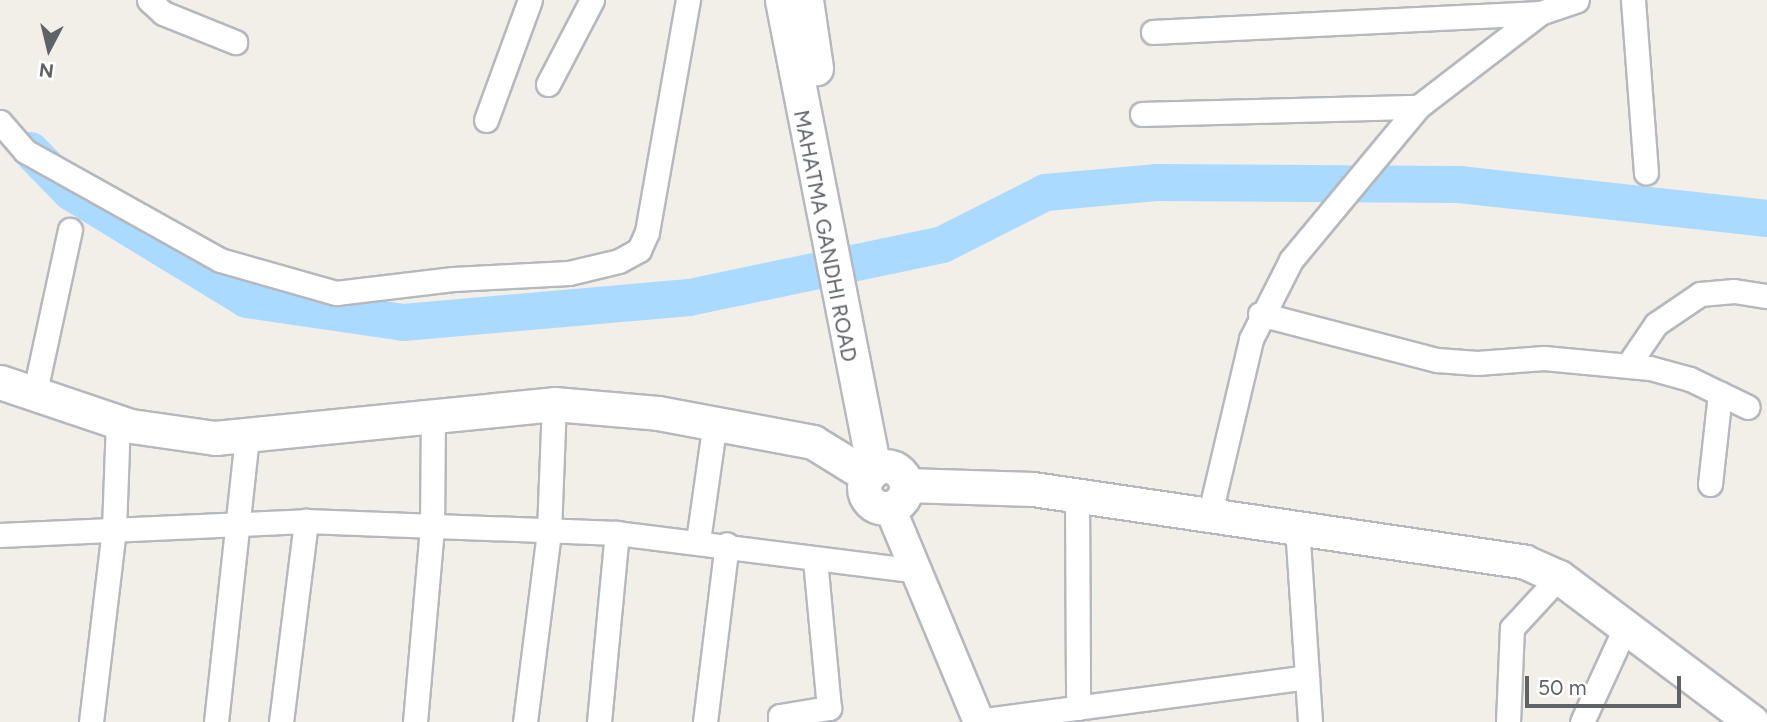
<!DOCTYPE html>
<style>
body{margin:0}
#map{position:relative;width:1767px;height:722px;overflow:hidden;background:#f1efe8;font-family:Figtree,sans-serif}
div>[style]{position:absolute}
.river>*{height:37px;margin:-18.5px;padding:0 18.5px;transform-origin:18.5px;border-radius:18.5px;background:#aadaff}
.roads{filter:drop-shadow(2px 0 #b5b8bc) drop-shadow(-2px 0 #b5b8bc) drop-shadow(0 2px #b5b8bc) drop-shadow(0 -2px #b5b8bc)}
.minor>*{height:23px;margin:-11.5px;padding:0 11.5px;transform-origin:11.5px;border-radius:11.5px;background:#fff}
.tertiary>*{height:30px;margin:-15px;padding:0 15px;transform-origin:15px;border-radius:15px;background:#fff}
.secondary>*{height:33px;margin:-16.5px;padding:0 16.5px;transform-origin:16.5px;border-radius:16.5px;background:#fff}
.secondary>.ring{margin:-16.5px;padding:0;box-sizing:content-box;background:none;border:33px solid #fff;border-radius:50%}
span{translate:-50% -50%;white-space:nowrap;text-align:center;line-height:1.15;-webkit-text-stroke:5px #fff;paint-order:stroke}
.street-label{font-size:21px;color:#5f6368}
.north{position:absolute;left:14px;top:14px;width:70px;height:70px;-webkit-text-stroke:5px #fff;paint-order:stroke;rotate:187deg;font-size:19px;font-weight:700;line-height:28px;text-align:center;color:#5f6368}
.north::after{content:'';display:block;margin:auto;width:24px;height:32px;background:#5f6368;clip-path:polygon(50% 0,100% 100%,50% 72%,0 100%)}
.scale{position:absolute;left:1525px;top:676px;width:156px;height:32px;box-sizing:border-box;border:4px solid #5f6368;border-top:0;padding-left:9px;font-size:21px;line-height:24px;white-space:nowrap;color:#5f6368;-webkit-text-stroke:5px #fff;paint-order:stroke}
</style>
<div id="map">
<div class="river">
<div style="left:30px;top:150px;width:59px;rotate:45.7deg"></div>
<div style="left:71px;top:192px;width:205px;rotate:31.4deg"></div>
<div style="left:246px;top:299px;width:159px;rotate:8.3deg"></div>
<div style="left:403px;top:322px;width:287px;rotate:-5deg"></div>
<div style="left:689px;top:297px;width:258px;rotate:-11.8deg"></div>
<div style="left:942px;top:244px;width:115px;rotate:-26.8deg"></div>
<div style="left:1045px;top:192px;width:111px;rotate:-5.1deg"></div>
<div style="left:1156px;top:182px;width:303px;rotate:0.4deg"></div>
<div style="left:1459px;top:184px;width:310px;rotate:6.3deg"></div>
</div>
<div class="roads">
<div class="minor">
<div style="left:149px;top:0;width:19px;rotate:43deg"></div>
<div style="left:163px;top:13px;width:78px;rotate:21.9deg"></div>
<div style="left:1633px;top:0;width:173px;rotate:85.7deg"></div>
<div style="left:1153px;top:32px;width:387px;rotate:-2.8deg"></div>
<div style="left:548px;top:84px;width:95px;rotate:-62.4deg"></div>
<div style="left:1142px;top:114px;width:276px;rotate:-1.5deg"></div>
<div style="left:486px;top:120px;width:128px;rotate:-69.9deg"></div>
<div style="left:0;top:122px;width:38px;rotate:49deg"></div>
<div style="left:25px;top:151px;width:223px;rotate:29.2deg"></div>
<div style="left:220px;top:260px;width:121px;rotate:15.9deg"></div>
<div style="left:336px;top:293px;width:118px;rotate:-6.8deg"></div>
<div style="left:453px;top:279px;width:116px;rotate:-3deg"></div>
<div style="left:569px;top:273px;width:51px;rotate:-13.5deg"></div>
<div style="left:619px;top:261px;width:23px;rotate:-29deg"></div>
<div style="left:639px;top:250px;width:20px;rotate:-66deg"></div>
<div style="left:647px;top:232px;width:236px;rotate:-80deg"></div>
<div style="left:1260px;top:314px;width:183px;rotate:14.6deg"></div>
<div style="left:1437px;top:360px;width:40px;rotate:4.3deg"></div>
<div style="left:1477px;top:363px;width:67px;rotate:-4.3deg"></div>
<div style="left:1544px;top:358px;width:106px;rotate:5.4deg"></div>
<div style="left:1650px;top:368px;width:41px;rotate:15.4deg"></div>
<div style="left:1690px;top:379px;width:64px;rotate:25.8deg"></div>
<div style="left:1628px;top:365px;width:50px;rotate:-55.7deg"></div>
<div style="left:1656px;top:324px;width:53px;rotate:-34.3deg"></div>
<div style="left:1700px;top:294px;width:34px;rotate:-5deg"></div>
<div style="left:1734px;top:291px;width:33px;rotate:9deg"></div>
<div style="left:34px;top:396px;width:170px;rotate:-77.8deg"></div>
<div style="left:1710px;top:484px;width:91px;rotate:-83.7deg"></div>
<div style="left:1077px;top:495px;width:213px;rotate:89.7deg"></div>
<div style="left:1210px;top:513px;width:179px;rotate:-76.7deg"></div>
<div style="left:1251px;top:339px;width:89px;rotate:-63.1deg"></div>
<div style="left:1291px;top:260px;width:199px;rotate:-50.3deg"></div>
<div style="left:1418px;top:107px;width:154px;rotate:-37.6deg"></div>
<div style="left:1540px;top:13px;width:39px;rotate:-19deg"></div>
<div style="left:1297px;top:526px;width:196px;rotate:86.2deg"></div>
<div style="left:0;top:535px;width:306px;rotate:-2.6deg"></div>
<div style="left:306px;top:521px;width:311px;rotate:2.2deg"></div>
<div style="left:617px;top:533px;width:301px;rotate:7.2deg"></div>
<div style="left:698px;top:541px;width:120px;rotate:-81.9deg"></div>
<div style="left:978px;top:721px;width:332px;rotate:-7.6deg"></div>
<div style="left:91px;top:722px;width:194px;rotate:-83.2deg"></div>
<div style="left:114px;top:529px;width:107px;rotate:-87.9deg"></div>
<div style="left:216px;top:722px;width:288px;rotate:-83.8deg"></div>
<div style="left:281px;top:722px;width:203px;rotate:-82.9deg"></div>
<div style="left:415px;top:722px;width:196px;rotate:-85deg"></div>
<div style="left:432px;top:527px;width:109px;rotate:-89.5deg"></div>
<div style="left:525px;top:722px;width:192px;rotate:-82.8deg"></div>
<div style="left:549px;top:532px;width:128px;rotate:-87.8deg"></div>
<div style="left:599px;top:722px;width:190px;rotate:-84.6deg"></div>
<div style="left:705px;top:722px;width:179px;rotate:-83deg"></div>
<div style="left:780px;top:722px;width:6px;rotate:-90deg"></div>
<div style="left:780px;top:716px;width:50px;rotate:-9.3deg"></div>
<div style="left:829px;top:708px;width:150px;rotate:-95.4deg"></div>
<div style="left:1508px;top:722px;width:94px;rotate:-87.6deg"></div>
<div style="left:1512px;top:628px;width:69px;rotate:-47.3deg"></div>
<div style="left:1582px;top:722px;width:103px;rotate:-65.4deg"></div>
</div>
<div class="tertiary">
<div style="left:890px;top:508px;width:232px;rotate:67.4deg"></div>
</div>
<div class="secondary">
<div style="left:782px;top:0;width:479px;rotate:78.9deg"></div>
<div style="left:806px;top:0;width:69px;rotate:81.6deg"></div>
<div style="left:0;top:382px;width:138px;rotate:18.6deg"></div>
<div style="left:131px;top:426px;width:85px;rotate:8.1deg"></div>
<div style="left:215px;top:438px;width:341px;rotate:-5.7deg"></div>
<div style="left:554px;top:404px;width:104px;rotate:4.9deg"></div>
<div style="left:658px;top:413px;width:158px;rotate:10.6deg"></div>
<div style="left:813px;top:442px;width:65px;rotate:31.7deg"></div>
<div class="ring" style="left:864px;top:466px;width:9px;height:9px"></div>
<div style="left:906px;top:485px;width:127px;rotate:1.8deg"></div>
<div style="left:1033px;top:489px;width:497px;rotate:8.4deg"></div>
<div style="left:1525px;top:562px;width:37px;rotate:24deg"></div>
<div style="left:1559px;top:577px;width:241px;rotate:36.9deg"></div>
</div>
</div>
<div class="street-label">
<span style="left:825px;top:236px;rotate:79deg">MAHATMA GANDHI ROAD</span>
</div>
<div class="north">N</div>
<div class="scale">50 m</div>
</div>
